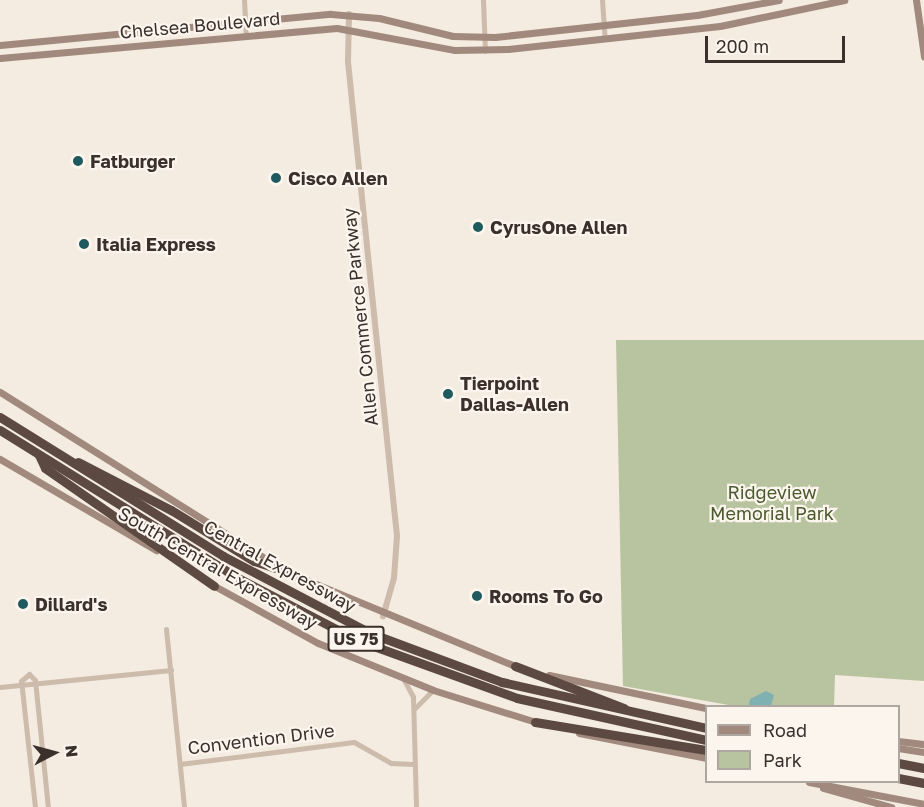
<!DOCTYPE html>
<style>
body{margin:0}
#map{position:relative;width:924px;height:807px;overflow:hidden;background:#f4ebe1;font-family:"Golos Text",sans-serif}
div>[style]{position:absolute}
.green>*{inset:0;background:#b8c4a0}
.water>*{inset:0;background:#7fb0b2}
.minor>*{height:5px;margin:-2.5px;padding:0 2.5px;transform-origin:2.5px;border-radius:2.5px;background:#cdbbac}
.tertiary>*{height:6px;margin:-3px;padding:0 3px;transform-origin:3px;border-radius:3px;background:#cdbbac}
.secondary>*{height:7px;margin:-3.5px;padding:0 3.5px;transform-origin:3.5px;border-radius:3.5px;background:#a18a7d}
.motorway>*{height:9px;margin:-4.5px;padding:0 4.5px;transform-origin:4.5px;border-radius:4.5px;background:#5c4a42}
.dots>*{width:16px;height:16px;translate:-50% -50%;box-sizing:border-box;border:3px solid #fbf5ee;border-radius:50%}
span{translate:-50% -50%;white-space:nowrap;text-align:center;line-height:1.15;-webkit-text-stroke:4.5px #fbf5ee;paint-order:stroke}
.shield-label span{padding:2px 4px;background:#fbf5ee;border:2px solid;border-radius:4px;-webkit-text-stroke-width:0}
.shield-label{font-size:16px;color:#3b302b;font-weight:700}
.street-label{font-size:18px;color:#3b302b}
.poi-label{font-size:18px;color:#3b302b;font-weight:700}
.left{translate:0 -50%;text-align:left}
.park-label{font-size:18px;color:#4a5a2e}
.legend{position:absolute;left:705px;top:705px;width:195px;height:78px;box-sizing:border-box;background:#fbf5ee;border:2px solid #aea6a0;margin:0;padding:8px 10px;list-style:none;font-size:18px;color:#3b302b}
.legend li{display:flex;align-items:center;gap:12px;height:30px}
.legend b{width:30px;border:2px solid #aea6a0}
.north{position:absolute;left:24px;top:723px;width:60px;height:60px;-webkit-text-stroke:4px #fbf5ee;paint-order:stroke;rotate:84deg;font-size:16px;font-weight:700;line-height:24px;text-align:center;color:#3b302b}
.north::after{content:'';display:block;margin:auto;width:21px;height:27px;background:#3b302b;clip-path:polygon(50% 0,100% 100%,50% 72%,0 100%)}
.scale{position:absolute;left:705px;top:36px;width:140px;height:27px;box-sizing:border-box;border:3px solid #3b302b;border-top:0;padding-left:8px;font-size:18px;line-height:21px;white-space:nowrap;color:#3b302b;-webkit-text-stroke:4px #fbf5ee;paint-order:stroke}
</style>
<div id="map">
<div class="green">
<div style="clip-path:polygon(616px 340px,924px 340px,924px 681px,835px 675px,834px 706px,734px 706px,623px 686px)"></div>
</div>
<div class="water">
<div style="clip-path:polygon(766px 691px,774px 695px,771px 706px,749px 705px,750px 699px)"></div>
</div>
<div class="minor">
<div style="left:244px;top:0;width:35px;rotate:87deg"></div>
<div style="left:483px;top:0;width:51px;rotate:87.8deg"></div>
<div style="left:602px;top:0;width:39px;rotate:86deg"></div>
<div style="left:166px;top:629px;width:179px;rotate:84.2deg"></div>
<div style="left:403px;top:678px;width:21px;rotate:62deg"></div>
<div style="left:413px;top:697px;width:110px;rotate:88.4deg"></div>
<div style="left:0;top:687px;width:172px;rotate:-5.7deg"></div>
<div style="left:415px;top:708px;width:25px;rotate:-45deg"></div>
<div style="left:180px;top:764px;width:175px;rotate:-7.2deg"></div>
<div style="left:354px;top:742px;width:43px;rotate:29.6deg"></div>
<div style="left:391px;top:763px;width:21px;rotate:3deg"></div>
<div style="left:35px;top:807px;width:127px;rotate:-96.3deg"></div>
<div style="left:21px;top:681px;width:11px;rotate:-41deg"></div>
<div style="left:29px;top:674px;width:8px;rotate:45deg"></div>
<div style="left:35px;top:680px;width:128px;rotate:84.2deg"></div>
</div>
<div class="tertiary">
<div style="left:349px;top:14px;width:48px;rotate:91.2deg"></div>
<div style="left:348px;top:62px;width:477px;rotate:84.1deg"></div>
<div style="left:397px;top:536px;width:42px;rotate:94.1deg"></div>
<div style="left:394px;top:578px;width:40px;rotate:106deg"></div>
</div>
<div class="secondary">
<div style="left:916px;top:0;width:57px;rotate:81.9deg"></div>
<div style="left:0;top:45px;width:332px;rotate:-5.4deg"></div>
<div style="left:331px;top:14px;width:48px;rotate:4.8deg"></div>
<div style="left:379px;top:18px;width:76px;rotate:13.7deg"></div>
<div style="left:453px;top:36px;width:42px;rotate:1.4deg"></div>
<div style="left:495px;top:37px;width:203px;rotate:-6.2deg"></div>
<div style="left:697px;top:15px;width:83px;rotate:-10.4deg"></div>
<div style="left:0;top:58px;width:338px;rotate:-5.1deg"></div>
<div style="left:337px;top:28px;width:120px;rotate:10.6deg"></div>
<div style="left:455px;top:50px;width:53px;rotate:-1.1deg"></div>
<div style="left:508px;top:49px;width:213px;rotate:-6.2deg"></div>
<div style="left:720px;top:26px;width:127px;rotate:-11.8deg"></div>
<div style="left:0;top:392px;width:339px;rotate:32.1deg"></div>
<div style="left:287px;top:572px;width:250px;rotate:22.4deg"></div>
<div style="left:0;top:459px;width:181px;rotate:30.3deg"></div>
<div style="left:211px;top:584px;width:122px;rotate:28.9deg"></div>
<div style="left:318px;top:643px;width:124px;rotate:22.2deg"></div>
<div style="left:433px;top:690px;width:111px;rotate:17.3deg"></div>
<div style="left:549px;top:675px;width:160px;rotate:11.9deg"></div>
<div style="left:579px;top:733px;width:129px;rotate:11.1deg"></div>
<div style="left:898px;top:741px;width:26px;rotate:7deg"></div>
<div style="left:898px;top:748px;width:26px;rotate:9deg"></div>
<div style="left:809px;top:782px;width:117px;rotate:10.8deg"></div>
<div style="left:823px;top:788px;width:71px;rotate:15.6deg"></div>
</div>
<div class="motorway">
<div style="left:0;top:417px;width:263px;rotate:31.9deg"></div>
<div style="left:223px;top:556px;width:166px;rotate:27.6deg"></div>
<div style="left:370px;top:633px;width:141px;rotate:20.4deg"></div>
<div style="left:502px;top:682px;width:209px;rotate:12.7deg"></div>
<div style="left:0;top:430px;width:278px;rotate:31.9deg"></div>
<div style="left:236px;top:577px;width:136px;rotate:27.5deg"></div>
<div style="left:357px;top:640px;width:170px;rotate:19.9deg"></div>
<div style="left:517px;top:698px;width:194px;rotate:12.5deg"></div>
<div style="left:39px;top:455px;width:14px;rotate:65deg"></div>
<div style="left:45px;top:468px;width:206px;rotate:34.9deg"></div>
<div style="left:78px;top:462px;width:105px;rotate:27.3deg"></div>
<div style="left:171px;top:510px;width:97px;rotate:31.6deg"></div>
<div style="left:254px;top:561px;width:35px;rotate:18deg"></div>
<div style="left:515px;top:666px;width:117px;rotate:21.1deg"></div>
<div style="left:535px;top:722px;width:173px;rotate:9.3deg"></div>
<div style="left:898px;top:763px;width:26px;rotate:11deg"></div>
<div style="left:898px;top:778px;width:26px;rotate:11deg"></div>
</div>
<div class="dots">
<div style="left:78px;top:161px;background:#1f5a5e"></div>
<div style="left:276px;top:178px;background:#1f5a5e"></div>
<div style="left:478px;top:227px;background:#1f5a5e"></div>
<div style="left:84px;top:244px;background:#1f5a5e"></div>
<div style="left:448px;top:394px;background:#1f5a5e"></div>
<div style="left:477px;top:596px;background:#1f5a5e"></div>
<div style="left:23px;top:604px;background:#1f5a5e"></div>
</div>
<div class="shield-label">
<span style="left:356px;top:639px">US 75</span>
</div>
<div class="street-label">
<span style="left:200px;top:25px;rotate:-5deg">Chelsea Boulevard</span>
<span style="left:360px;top:317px;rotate:-96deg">Allen Commerce Parkway</span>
<span style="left:280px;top:566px;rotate:29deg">Central Expressway</span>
<span style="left:218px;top:568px;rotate:30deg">South Central Expressway</span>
<span style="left:261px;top:739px;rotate:-7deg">Convention Drive</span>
</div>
<div class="poi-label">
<span class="left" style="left:90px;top:161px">Fatburger</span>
<span class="left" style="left:288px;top:178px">Cisco Allen</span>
<span class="left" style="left:490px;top:227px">CyrusOne Allen</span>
<span class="left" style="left:96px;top:244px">Italia Express</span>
<span class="left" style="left:460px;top:394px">Tierpoint<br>Dallas-Allen</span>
<span class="left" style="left:489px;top:596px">Rooms To Go</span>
<span class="left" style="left:35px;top:604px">Dillard's</span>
</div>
<div class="park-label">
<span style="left:772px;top:503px">Ridgeview<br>Memorial Park</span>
</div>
<ul class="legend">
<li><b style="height:8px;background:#a18a7d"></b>Road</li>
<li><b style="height:16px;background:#b8c4a0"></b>Park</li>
</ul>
<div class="north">N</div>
<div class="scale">200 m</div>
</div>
